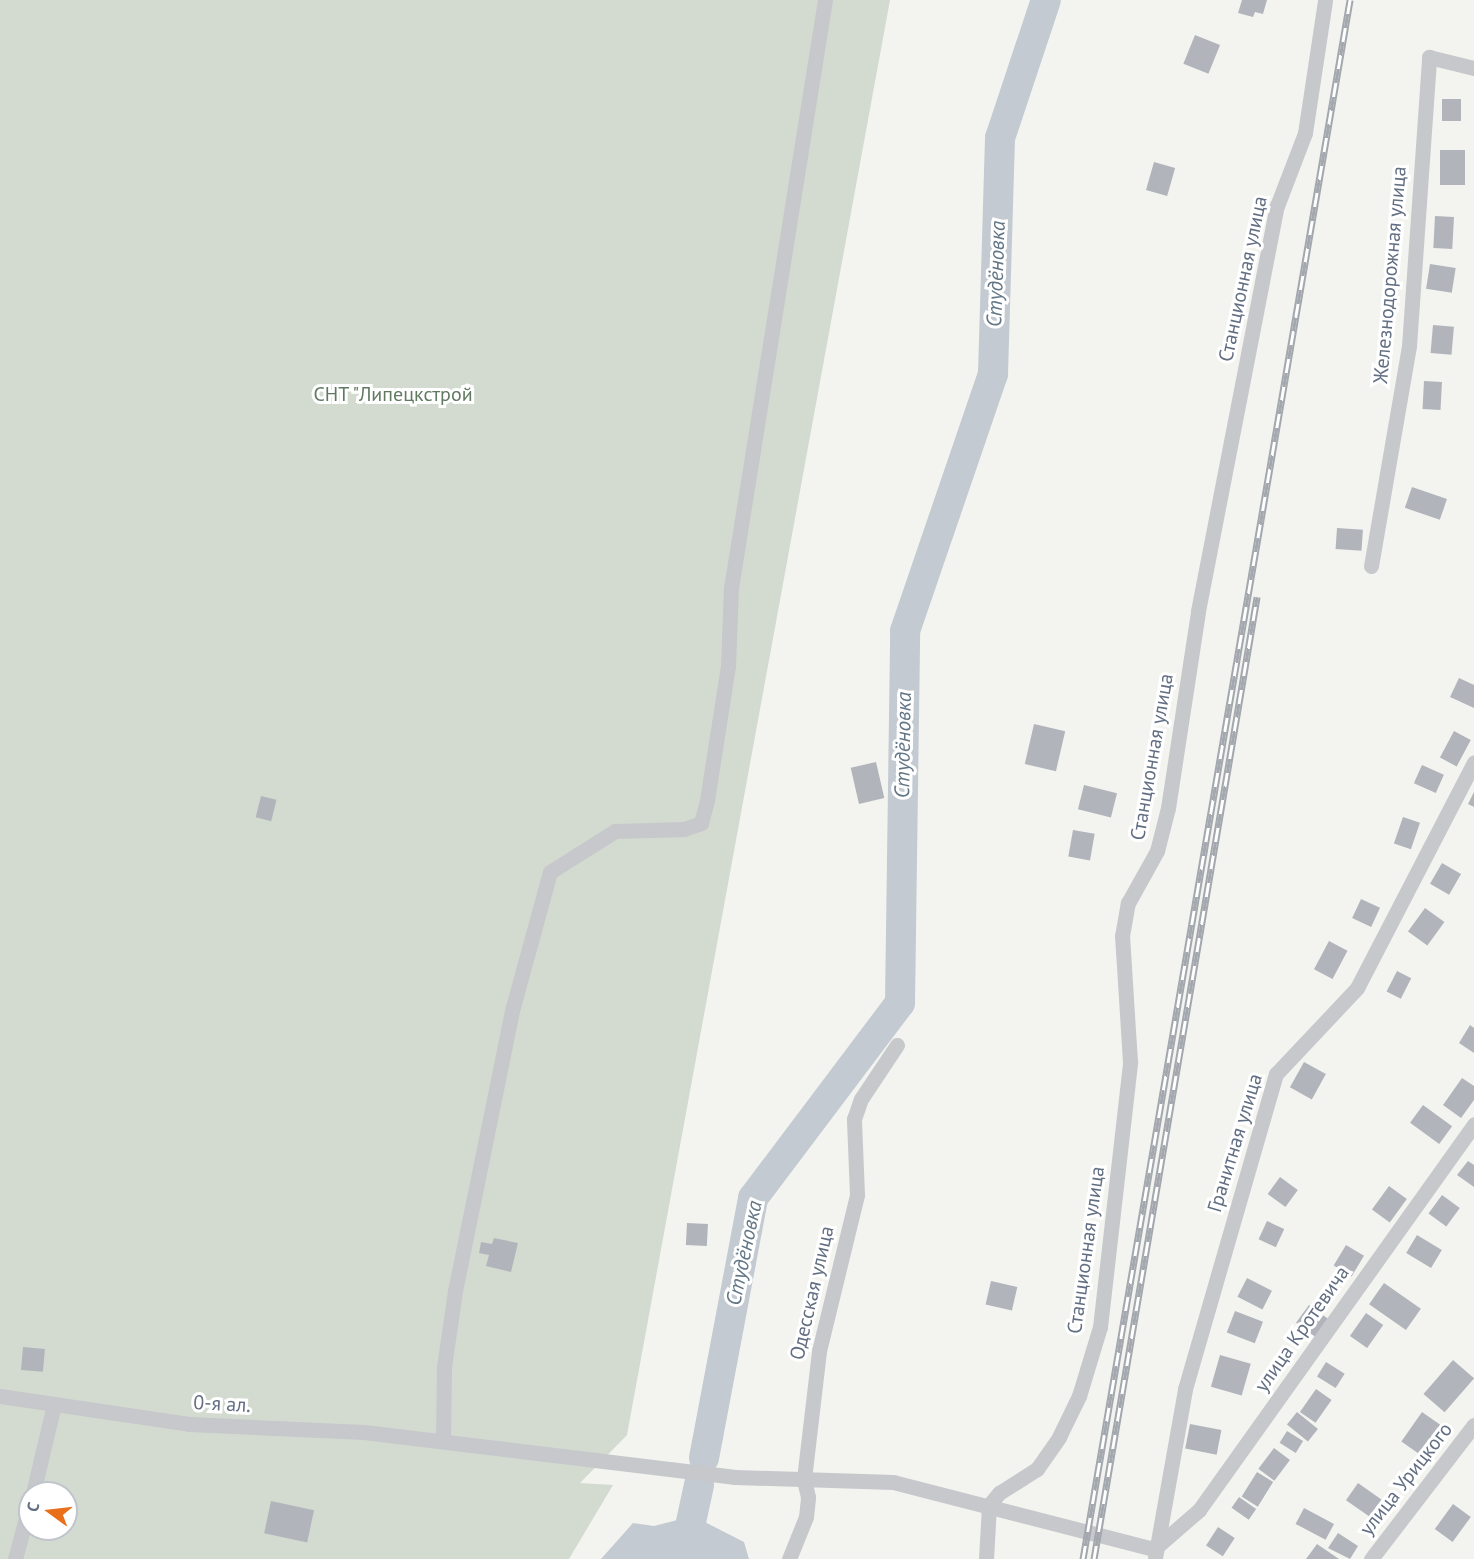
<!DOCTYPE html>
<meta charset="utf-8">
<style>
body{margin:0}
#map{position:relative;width:1474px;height:1559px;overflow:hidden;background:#f3f4ef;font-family:"PT Sans",sans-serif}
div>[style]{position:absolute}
.green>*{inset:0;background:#d3dbd0}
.water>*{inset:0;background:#c3cad1}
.river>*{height:30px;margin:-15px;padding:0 15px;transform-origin:15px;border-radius:15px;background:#c3cad1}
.building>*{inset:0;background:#b1b5bb;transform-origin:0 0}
.street>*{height:15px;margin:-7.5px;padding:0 7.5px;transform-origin:7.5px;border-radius:7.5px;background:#c6c8cc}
.rail>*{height:7px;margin-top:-3.5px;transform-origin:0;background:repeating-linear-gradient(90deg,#fff 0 14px,#a3a7ae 0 28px);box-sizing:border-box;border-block:2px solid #a3a7ae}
span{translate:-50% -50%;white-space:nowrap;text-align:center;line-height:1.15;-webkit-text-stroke:6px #fff;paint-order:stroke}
.street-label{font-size:20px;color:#626e82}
.park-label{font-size:20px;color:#617961}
.water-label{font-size:21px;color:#627686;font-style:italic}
.north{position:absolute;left:18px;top:1481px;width:60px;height:60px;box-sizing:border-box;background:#fff;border:2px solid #c0c5cd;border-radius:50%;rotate:285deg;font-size:16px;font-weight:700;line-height:24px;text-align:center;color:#626e82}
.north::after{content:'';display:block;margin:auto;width:21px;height:27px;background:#e96f1b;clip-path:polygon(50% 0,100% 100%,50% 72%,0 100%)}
</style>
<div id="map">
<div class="green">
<div style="clip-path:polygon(evenodd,0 0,890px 0,627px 1435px,580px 1483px,613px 1485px,569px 1559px,0 1559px,0 0,30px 1493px,66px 1493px,66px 1529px,30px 1529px,30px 1493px)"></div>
</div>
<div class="water">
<div style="clip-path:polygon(693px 1516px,744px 1542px,749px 1559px,601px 1559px,633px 1523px,654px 1526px)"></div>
</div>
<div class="river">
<div style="left:704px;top:1458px;width:265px;rotate:-79.3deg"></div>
<div style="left:753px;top:1198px;width:244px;rotate:-53deg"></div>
<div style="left:900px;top:1003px;width:372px;rotate:-89.2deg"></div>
<div style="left:905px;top:631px;width:272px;rotate:-71.1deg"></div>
<div style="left:993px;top:374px;width:236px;rotate:-88.3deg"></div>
<div style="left:1000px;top:138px;width:145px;rotate:-71.6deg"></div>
<div style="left:683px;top:1559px;width:76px;rotate:-77.8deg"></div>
</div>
<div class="building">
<div style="clip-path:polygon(1242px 0,1267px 0,1263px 14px,1255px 12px,1253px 17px,1238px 13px)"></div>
<div style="left:1195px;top:35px;width:27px;height:31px;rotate:22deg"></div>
<div style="left:1442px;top:99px;width:19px;height:22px"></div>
<div style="left:1440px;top:150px;width:25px;height:35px"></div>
<div style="left:1154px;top:162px;width:22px;height:29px;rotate:16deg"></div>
<div style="left:1435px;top:216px;width:19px;height:32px;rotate:3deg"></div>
<div style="left:1430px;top:264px;width:26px;height:25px;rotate:9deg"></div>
<div style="left:1433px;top:325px;width:21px;height:28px;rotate:5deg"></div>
<div style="left:1424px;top:381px;width:18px;height:28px;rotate:3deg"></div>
<div style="left:1412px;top:487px;width:37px;height:22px;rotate:19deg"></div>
<div style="left:1337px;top:528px;width:26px;height:21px;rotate:4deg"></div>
<div style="clip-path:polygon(1459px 678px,1474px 685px,1474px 708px,1450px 697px)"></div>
<div style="left:1034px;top:724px;width:32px;height:41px;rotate:13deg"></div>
<div style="left:1454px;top:731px;width:19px;height:30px;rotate:28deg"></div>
<div style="left:876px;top:762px;width:37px;height:26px;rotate:77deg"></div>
<div style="left:1422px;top:765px;width:24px;height:20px;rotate:24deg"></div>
<div style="left:1084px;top:785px;width:34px;height:25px;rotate:14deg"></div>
<div style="clip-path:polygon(1474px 792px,1474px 807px,1468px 804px)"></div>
<div style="left:261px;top:796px;width:16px;height:22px;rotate:14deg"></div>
<div style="left:1403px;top:817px;width:18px;height:28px;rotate:19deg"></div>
<div style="left:1073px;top:830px;width:22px;height:27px;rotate:10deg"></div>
<div style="left:1442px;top:863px;width:22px;height:24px;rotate:30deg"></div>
<div style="left:1361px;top:899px;width:21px;height:21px;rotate:25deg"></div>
<div style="left:1425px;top:908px;width:24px;height:29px;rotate:36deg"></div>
<div style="left:1329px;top:941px;width:21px;height:32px;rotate:28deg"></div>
<div style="left:1397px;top:971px;width:16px;height:23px;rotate:27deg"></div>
<div style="clip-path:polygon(1470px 1025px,1474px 1028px,1474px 1053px,1459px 1043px)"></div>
<div style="left:1304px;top:1062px;width:25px;height:29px;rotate:29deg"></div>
<div style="clip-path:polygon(1462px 1078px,1474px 1086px,1474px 1100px,1461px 1118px,1443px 1105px)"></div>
<div style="left:1423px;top:1105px;width:36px;height:22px;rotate:36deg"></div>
<div style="clip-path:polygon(1468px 1161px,1474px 1165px,1474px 1187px,1457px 1175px)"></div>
<div style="left:1280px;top:1177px;width:22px;height:21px;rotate:36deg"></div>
<div style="left:1389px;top:1186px;width:22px;height:29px;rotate:36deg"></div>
<div style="left:1442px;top:1195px;width:22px;height:23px;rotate:36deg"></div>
<div style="left:1267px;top:1221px;width:19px;height:20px;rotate:25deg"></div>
<div style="left:687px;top:1223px;width:21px;height:22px;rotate:3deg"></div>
<div style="left:1417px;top:1235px;width:29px;height:21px;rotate:31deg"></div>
<div style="clip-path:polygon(494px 1238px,518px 1243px,511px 1272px,486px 1266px,489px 1255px,479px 1253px,481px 1242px,492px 1244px)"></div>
<div style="left:1346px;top:1245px;width:21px;height:24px;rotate:31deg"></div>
<div style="left:1247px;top:1278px;width:28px;height:21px;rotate:27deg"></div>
<div style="left:991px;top:1281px;width:27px;height:24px;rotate:13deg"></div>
<div style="left:1384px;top:1283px;width:45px;height:26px;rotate:35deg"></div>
<div style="left:1309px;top:1305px;width:24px;height:22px;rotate:36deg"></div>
<div style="left:1235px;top:1311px;width:30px;height:23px;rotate:21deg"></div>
<div style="left:1366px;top:1313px;width:21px;height:28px;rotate:35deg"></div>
<div style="left:23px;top:1347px;width:22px;height:23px;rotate:5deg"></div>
<div style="left:1220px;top:1355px;width:32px;height:33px;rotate:16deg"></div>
<div style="left:1453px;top:1360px;width:28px;height:45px;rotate:41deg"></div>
<div style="left:1326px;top:1362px;width:22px;height:17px;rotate:32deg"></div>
<div style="left:1316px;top:1389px;width:19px;height:28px;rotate:35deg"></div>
<div style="left:1297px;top:1412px;width:27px;height:16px;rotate:39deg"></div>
<div style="left:1422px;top:1412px;width:24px;height:36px;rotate:35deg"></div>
<div style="left:1190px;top:1424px;width:32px;height:25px;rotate:11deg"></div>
<div style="left:1287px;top:1431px;width:19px;height:14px;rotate:32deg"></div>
<div style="left:1274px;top:1448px;width:20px;height:26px;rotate:37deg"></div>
<div style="left:1257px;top:1472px;width:19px;height:29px;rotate:32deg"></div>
<div style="left:1358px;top:1483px;width:29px;height:21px;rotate:35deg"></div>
<div style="left:1239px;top:1497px;width:21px;height:13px;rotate:35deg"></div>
<div style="left:271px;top:1501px;width:44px;height:33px;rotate:12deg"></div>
<div style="left:1453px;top:1504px;width:22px;height:31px;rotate:36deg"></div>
<div style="left:1304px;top:1508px;width:34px;height:18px;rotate:28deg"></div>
<div style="left:1218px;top:1527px;width:20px;height:22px;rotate:33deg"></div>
<div style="clip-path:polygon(1338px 1533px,1358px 1546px,1350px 1559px,1328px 1548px)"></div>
<div style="clip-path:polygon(1317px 1544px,1339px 1559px,1306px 1559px)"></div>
</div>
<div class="street">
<div style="left:1371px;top:566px;width:223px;rotate:-80.2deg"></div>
<div style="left:1409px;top:346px;width:290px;rotate:-86deg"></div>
<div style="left:1429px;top:57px;width:46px;rotate:13.7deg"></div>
<div style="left:0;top:1396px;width:191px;rotate:8.4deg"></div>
<div style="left:189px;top:1424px;width:175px;rotate:2.6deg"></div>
<div style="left:364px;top:1432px;width:374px;rotate:6.9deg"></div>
<div style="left:735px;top:1477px;width:158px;rotate:1.8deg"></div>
<div style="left:893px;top:1482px;width:269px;rotate:14.4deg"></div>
<div style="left:443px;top:1441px;width:74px;rotate:-89.2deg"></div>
<div style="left:444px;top:1367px;width:77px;rotate:-81.8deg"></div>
<div style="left:455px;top:1291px;width:290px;rotate:-78.5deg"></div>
<div style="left:513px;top:1007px;width:140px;rotate:-74.7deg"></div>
<div style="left:550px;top:872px;width:77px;rotate:-32.2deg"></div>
<div style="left:615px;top:831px;width:69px;rotate:-1.7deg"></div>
<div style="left:684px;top:829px;width:18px;rotate:-19deg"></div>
<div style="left:701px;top:823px;width:24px;rotate:-75deg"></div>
<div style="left:707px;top:800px;width:136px;rotate:-81.1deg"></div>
<div style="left:728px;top:666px;width:78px;rotate:-87.8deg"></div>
<div style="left:731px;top:588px;width:595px;rotate:-80.92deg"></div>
<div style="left:33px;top:1493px;width:91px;rotate:-76.7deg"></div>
<div style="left:1154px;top:1549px;width:60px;rotate:-40.9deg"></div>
<div style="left:1199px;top:1510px;width:474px;rotate:-54.5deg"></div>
<div style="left:1155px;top:1558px;width:172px;rotate:-79.9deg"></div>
<div style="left:1185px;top:1389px;width:328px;rotate:-73.9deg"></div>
<div style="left:1276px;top:1074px;width:118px;rotate:-46.7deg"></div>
<div style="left:1357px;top:988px;width:254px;rotate:-62.6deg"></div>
<div style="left:15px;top:1559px;width:58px;rotate:-75deg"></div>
<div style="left:789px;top:1559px;width:45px;rotate:-68deg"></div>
<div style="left:806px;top:1517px;width:20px;rotate:-84deg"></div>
<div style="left:808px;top:1497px;width:18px;rotate:-103deg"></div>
<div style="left:804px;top:1479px;width:129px;rotate:-83.3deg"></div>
<div style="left:819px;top:1351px;width:161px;rotate:-76.3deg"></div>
<div style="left:857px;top:1195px;width:76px;rotate:-92.3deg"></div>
<div style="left:854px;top:1119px;width:21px;rotate:-71deg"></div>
<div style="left:861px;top:1099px;width:65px;rotate:-56.3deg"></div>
<div style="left:986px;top:1559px;width:54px;rotate:-86.8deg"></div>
<div style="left:989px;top:1505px;width:16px;rotate:-50deg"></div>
<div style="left:999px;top:1493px;width:45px;rotate:-32.3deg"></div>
<div style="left:1037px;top:1469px;width:39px;rotate:-55deg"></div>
<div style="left:1059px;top:1437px;width:46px;rotate:-64deg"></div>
<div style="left:1079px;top:1396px;width:72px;rotate:-73.1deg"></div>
<div style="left:1100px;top:1327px;width:267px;rotate:-83.5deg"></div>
<div style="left:1130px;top:1062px;width:126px;rotate:-93.6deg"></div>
<div style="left:1122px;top:936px;width:34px;rotate:-80deg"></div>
<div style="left:1128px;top:903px;width:60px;rotate:-60.9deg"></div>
<div style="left:1157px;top:851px;width:44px;rotate:-75.7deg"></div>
<div style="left:1168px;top:808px;width:199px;rotate:-81.3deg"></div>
<div style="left:1198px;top:611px;width:413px;rotate:-79deg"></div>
<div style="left:1277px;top:206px;width:78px;rotate:-69deg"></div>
<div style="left:1305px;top:133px;width:134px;rotate:-81.4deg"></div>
<div style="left:1371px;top:1559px;width:169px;rotate:-52.5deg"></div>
</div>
<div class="rail">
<div style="left:1083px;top:1559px;width:1582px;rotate:-80.28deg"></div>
<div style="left:1094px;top:1559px;width:976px;rotate:-80.38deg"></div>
</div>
<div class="street-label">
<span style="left:1390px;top:275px;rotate:-85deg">Железнодорожная улица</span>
<span style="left:1243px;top:279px;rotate:-78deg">Станционная улица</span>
<span style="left:1152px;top:757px;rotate:-80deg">Станционная улица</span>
<span style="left:1235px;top:1143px;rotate:-73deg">Гранитная улица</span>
<span style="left:1086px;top:1250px;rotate:-82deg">Станционная улица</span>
<span style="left:812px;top:1293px;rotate:-77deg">Одесская улица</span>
<span style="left:1302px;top:1329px;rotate:-55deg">улица Кротевича</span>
<span style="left:222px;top:1404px;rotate:3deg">0-я ал.</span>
<span style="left:1406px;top:1479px;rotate:-52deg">улица Урицкого</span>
</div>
<div class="park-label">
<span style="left:393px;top:394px">СНТ "Липецкстрой</span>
</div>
<div class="water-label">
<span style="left:996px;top:274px;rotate:-88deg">Студёновка</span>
<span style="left:903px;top:745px;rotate:-89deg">Студёновка</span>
<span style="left:744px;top:1253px;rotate:-78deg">Студёновка</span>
</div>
<div class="north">С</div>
</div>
